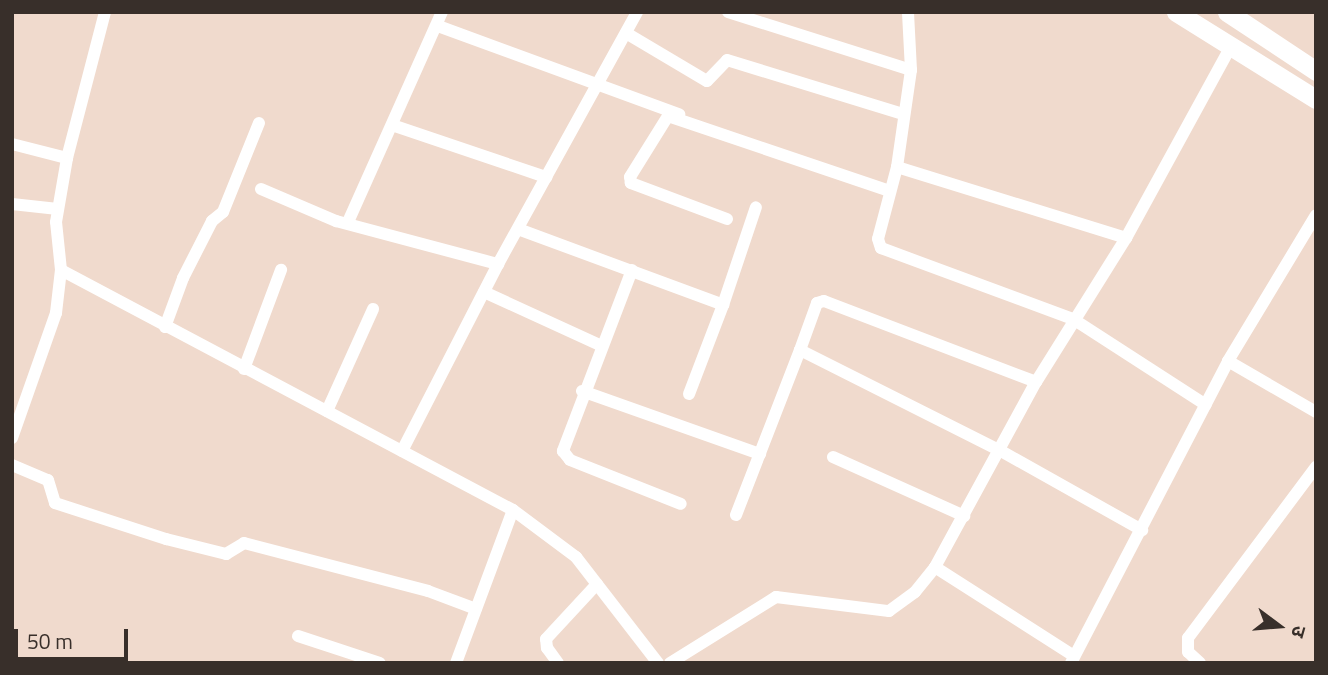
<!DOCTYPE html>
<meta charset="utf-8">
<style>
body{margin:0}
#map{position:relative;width:1328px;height:675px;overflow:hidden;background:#f0dacd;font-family:"Titillium Web","Noto Sans Devanagari",sans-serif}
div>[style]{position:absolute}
.minor>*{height:12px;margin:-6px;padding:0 6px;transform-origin:6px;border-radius:6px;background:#fff}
.secondary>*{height:19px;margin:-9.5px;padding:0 9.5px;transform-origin:9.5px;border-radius:9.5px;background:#fff}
span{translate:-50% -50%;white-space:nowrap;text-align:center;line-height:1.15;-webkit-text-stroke:5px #f0dacd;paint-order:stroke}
.frame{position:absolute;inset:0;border:14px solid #382f2a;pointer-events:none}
.north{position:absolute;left:1244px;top:591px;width:70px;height:70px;-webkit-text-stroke:5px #f0dacd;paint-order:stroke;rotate:106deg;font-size:19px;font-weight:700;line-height:28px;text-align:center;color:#382f2a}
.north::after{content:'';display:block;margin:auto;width:24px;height:32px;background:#382f2a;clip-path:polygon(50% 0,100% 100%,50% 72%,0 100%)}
.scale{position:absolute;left:14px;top:629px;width:114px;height:32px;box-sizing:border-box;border:4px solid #382f2a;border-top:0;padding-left:9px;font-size:21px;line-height:24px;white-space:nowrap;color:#382f2a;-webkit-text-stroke:5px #f0dacd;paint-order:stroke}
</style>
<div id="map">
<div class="minor">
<div style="left:728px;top:12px;width:192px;rotate:17.6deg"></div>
<div style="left:911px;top:70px;width:58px;rotate:-93deg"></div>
<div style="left:438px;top:26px;width:257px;rotate:20.1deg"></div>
<div style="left:626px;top:33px;width:94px;rotate:30.7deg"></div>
<div style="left:707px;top:81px;width:29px;rotate:-46deg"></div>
<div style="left:727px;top:60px;width:184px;rotate:17.1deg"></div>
<div style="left:911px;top:70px;width:98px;rotate:98.2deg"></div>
<div style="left:897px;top:167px;width:74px;rotate:104.8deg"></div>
<div style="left:878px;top:239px;width:9px;rotate:72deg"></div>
<div style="left:881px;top:248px;width:205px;rotate:20.3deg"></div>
<div style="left:1073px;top:319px;width:158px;rotate:32.9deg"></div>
<div style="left:392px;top:125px;width:163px;rotate:18.7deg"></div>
<div style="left:12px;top:144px;width:57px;rotate:14.3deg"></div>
<div style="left:897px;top:167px;width:240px;rotate:17.2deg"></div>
<div style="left:261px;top:189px;width:82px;rotate:23.1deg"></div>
<div style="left:336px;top:221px;width:168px;rotate:14.9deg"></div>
<div style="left:12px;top:204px;width:46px;rotate:6.2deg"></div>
<div style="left:727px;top:219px;width:103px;rotate:-159.4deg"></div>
<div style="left:631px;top:183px;width:6px;rotate:-99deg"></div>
<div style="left:630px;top:177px;width:72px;rotate:-58.1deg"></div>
<div style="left:668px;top:116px;width:234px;rotate:18.7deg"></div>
<div style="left:348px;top:222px;width:230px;rotate:-65.9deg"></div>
<div style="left:518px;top:229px;width:219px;rotate:20.3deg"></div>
<div style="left:723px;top:305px;width:103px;rotate:-71.4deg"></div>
<div style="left:61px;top:270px;width:512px;rotate:27.97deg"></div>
<div style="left:513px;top:510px;width:79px;rotate:36.7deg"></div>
<div style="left:576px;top:557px;width:134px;rotate:52.3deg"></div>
<div style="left:632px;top:270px;width:194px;rotate:110.9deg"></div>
<div style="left:563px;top:451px;width:11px;rotate:52deg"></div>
<div style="left:570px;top:460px;width:119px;rotate:21.6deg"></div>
<div style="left:484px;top:292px;width:130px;rotate:24.6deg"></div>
<div style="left:165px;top:327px;width:52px;rotate:-69.8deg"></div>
<div style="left:183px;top:278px;width:64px;rotate:-63deg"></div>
<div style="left:212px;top:221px;width:14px;rotate:-39deg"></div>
<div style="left:223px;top:212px;width:96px;rotate:-68deg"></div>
<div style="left:800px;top:350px;width:50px;rotate:-70.1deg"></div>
<div style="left:817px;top:303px;width:7px;rotate:-16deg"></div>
<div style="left:824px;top:301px;width:227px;rotate:20.9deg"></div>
<div style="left:1228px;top:361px;width:102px;rotate:30.1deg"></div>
<div style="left:244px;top:369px;width:106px;rotate:-69.5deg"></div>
<div style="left:582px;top:391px;width:189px;rotate:19.5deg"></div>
<div style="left:689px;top:394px;width:95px;rotate:-69.1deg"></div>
<div style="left:327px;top:411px;width:112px;rotate:-65.7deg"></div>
<div style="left:12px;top:438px;width:133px;rotate:-70.6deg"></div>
<div style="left:56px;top:313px;width:43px;rotate:-83.4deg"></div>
<div style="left:61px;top:270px;width:48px;rotate:-95.9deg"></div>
<div style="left:56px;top:222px;width:65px;rotate:-80.2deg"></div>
<div style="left:67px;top:158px;width:151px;rotate:-75.4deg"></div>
<div style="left:402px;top:451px;width:210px;rotate:-62.8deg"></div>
<div style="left:498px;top:264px;width:288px;rotate:-61.1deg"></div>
<div style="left:833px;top:457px;width:144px;rotate:24.2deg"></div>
<div style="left:12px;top:465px;width:39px;rotate:23deg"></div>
<div style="left:48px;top:480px;width:24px;rotate:73deg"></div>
<div style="left:55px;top:503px;width:117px;rotate:18deg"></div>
<div style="left:166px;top:539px;width:62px;rotate:14deg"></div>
<div style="left:226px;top:554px;width:21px;rotate:-31deg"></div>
<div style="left:244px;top:543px;width:190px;rotate:14.6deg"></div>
<div style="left:428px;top:591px;width:51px;rotate:20.6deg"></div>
<div style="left:736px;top:515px;width:177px;rotate:-68.8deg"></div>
<div style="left:800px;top:350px;width:225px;rotate:26.7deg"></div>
<div style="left:1001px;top:451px;width:162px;rotate:29.3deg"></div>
<div style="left:298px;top:636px;width:86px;rotate:18.2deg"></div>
<div style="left:1074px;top:656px;width:165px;rotate:-147.4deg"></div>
<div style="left:935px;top:567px;width:211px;rotate:-61.4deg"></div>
<div style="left:1036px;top:382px;width:170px;rotate:-58deg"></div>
<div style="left:1126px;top:238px;width:219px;rotate:-61.3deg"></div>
<div style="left:456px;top:663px;width:163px;rotate:-69.6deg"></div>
<div style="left:558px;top:663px;width:19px;rotate:-126deg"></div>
<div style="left:547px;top:648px;width:9px;rotate:-96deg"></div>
<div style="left:546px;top:639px;width:75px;rotate:-47.2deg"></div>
<div style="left:670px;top:663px;width:125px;rotate:-31.9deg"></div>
<div style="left:776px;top:597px;width:114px;rotate:7.1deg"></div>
<div style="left:889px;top:611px;width:32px;rotate:-36deg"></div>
<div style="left:915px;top:592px;width:32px;rotate:-51deg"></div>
<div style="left:1071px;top:663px;width:340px;rotate:-62.5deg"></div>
<div style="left:1228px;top:361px;width:170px;rotate:-58.9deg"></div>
<div style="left:1200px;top:663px;width:16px;rotate:-137deg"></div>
<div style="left:1188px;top:652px;width:14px;rotate:-90deg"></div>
<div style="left:1188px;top:638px;width:214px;rotate:-53.2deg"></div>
</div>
<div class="secondary">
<div style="left:1176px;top:12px;width:165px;rotate:31.9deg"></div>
<div style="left:1227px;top:12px;width:107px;rotate:33.5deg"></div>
</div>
<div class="frame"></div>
<div class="north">उ</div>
<div class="scale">50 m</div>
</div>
